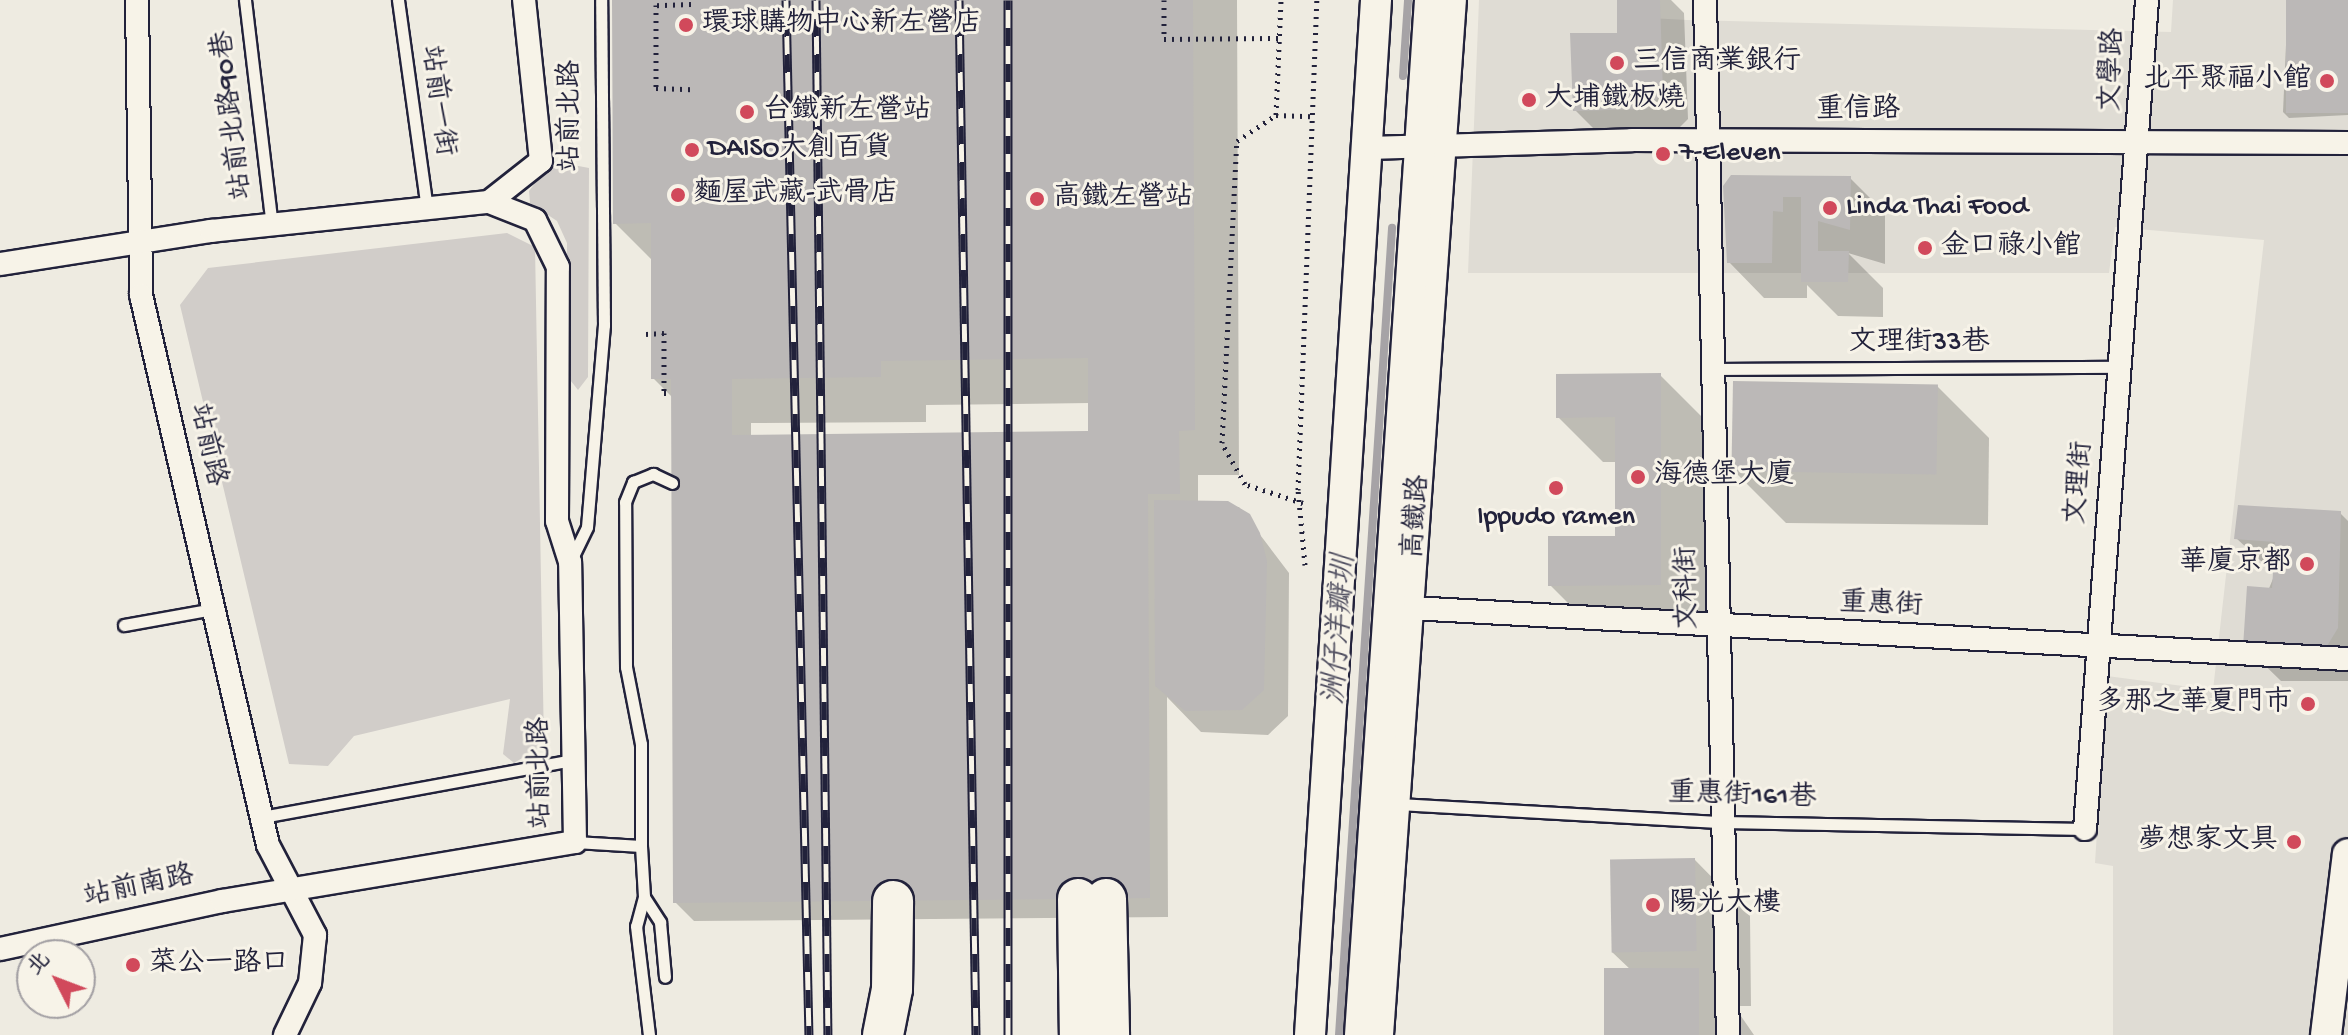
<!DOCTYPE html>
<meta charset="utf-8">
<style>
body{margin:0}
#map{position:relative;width:2348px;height:1035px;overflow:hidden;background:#eeebe1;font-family:"Gochi Hand","LXGW WenKai TC",sans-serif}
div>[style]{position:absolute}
.built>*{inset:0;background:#dfdcd4}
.green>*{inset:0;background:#d1cdc9}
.shadow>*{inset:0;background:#0003}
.stream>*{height:8px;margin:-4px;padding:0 4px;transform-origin:4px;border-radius:4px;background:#a6a3a6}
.building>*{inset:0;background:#bbb8b7;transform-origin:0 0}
.path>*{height:5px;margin-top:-2.5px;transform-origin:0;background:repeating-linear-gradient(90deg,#22223b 0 2px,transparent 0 8px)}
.roads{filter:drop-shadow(2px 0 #22223b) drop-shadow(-2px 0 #22223b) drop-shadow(0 2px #22223b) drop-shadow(0 -2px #22223b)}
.lane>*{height:11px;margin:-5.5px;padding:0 5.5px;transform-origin:5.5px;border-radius:5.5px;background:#f7f3e8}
.street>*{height:22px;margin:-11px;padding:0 11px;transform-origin:11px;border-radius:11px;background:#f7f3e8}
.secondary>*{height:30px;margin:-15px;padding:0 15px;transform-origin:15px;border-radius:15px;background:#f7f3e8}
.highway>*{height:40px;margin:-20px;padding:0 20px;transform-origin:20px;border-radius:20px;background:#f7f3e8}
.rail>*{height:9px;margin-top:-4.5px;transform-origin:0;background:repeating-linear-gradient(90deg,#f7f3e8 0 18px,#22223b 0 36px);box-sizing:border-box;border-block:2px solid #22223b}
.dots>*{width:22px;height:22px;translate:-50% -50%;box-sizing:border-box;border:4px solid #f7f3e8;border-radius:50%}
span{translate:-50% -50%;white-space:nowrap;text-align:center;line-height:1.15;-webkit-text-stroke:6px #f7f3e8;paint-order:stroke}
.poi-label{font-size:28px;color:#22223b}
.left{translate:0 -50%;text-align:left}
.right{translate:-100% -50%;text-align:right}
.street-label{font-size:28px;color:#22223b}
.water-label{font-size:30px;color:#504f60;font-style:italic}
.north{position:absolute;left:16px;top:939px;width:80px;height:80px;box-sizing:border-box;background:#f7f3e8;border:2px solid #a29fa3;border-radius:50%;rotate:312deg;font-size:22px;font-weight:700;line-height:32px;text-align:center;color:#22223b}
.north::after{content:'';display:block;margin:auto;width:28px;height:36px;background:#d1495b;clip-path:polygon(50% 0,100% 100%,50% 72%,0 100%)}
</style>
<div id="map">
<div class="built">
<div style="clip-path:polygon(1479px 0,1649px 0,1649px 18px,1687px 20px,2171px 32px,2173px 0,2348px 0,2348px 1035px,2113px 1035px,2113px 866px,2095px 863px,2107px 676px,2213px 690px,2264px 240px,2115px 227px,2109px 273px,1468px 273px)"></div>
</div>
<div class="green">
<div style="clip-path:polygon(552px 161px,589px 168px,588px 377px,578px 390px,567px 376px,567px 243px,557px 221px,530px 203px,529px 191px)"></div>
<div style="clip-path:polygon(507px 233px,535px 247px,544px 745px,514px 763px,503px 754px,510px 699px,354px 736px,328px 766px,289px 764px,180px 305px,208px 268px)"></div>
</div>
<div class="shadow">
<div style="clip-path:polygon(evenodd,614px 0,1237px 0,1239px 475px,1198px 475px,1198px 505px,1239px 507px,1289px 573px,1288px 716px,1268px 735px,1201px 732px,1167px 697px,1168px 917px,694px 921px,675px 902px,673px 398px,653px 378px,653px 261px,615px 223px,614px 0,1090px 403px,1093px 433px,751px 437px,751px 423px,926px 422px,926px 405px,1090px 403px)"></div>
<div style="clip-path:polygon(1619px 0,1671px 0,1684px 13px,1688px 119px,1680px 127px,1601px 136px,1575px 110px,1619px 35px)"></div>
<div style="clip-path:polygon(2288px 0,2348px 0,2348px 115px,2289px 118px,2283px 112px)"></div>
<div style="clip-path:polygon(1850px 178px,1885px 213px,1885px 264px,1848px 253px,1883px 288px,1883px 317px,1838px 316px,1807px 285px,1807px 298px,1764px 298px,1729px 262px,1725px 187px)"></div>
<div style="clip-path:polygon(1660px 375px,1706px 421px,1705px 630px,1596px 631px,1550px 585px,1617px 538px,1617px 462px,1603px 462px,1558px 417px)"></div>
<div style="clip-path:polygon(1937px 386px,1989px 438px,1988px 525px,1786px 523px,1733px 470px)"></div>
<div style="clip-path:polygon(2340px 513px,2348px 521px,2348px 681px,2281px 681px,2245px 646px,2275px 574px,2236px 538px)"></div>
<div style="clip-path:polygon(1695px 860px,1750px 916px,1751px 1006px,1734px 1006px,1754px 1035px,1607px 1035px,1632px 971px,1612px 952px)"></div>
</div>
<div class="stream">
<div style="left:1403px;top:76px;width:76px;rotate:-86.2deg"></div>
<div style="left:1339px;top:1035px;width:809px;rotate:-86.24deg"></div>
</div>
<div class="building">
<div style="clip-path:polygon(evenodd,612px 0,1193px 0,1195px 430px,1179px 431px,1180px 494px,1148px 494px,1150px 898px,673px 903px,671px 379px,651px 379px,651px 223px,613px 224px,612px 0,1088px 358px,1088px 431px,732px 435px,732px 379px,881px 377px,881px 361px,1088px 358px)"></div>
<div style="clip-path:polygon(1617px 0,1660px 0,1663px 93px,1647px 109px,1573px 111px,1570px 33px,1617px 33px)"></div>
<div style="left:2286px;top:0;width:62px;height:113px"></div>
<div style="clip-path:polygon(1731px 175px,1851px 176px,1850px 230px,1818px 221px,1818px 251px,1849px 251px,1848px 282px,1801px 282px,1801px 197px,1783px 197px,1783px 212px,1773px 211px,1772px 263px,1727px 263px,1723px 186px)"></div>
<div style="clip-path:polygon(1661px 373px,1661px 585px,1548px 586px,1548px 536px,1615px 536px,1615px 417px,1556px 418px,1556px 374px)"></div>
<div style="left:1733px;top:381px;width:205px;height:90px;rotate:1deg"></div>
<div style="clip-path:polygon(1154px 500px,1228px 501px,1250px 514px,1260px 533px,1267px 561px,1264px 690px,1242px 710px,1185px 711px,1155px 686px)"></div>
<div style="clip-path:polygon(2238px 505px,2341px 511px,2338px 628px,2327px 646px,2243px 647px,2247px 586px,2272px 588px,2275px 542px,2234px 539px)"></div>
<div style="left:1695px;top:858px;width:93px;height:85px;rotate:89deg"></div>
<div style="left:1699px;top:968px;width:67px;height:95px;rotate:90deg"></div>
</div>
<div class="path">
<div style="left:1164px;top:0;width:39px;rotate:90deg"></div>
<div style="left:1164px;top:39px;width:115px;rotate:-0.5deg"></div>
<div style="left:691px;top:4px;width:35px;rotate:178deg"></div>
<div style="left:656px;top:5px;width:83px;rotate:90deg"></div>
<div style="left:656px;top:88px;width:35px;rotate:2deg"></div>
<div style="left:1276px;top:115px;width:115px;rotate:-87.5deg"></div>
<div style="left:646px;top:334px;width:18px;rotate:-3deg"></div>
<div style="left:664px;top:333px;width:60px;rotate:90deg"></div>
<div style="left:664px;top:393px;width:7px"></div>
<div style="left:1303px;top:503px;width:61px;rotate:-161.9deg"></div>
<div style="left:1245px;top:484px;width:47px;rotate:-119.3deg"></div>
<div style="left:1222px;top:443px;width:302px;rotate:-87.2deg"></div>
<div style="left:1237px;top:141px;width:47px;rotate:-33.7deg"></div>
<div style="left:1276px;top:115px;width:34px;rotate:2deg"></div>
<div style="left:1305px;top:565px;width:75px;rotate:-95.3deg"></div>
<div style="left:1298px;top:490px;width:490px;rotate:-87.8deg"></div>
</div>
<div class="roads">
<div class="lane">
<div style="left:245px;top:0;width:227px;rotate:83.2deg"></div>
<div style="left:398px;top:0;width:210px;rotate:82.1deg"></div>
<div style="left:1717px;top:369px;width:403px;rotate:-0.3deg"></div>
<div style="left:572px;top:558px;width:34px;rotate:-64deg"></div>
<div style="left:587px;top:527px;width:203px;rotate:-85.2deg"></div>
<div style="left:604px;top:325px;width:325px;rotate:-90.5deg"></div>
<div style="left:124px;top:625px;width:90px;rotate:-10.2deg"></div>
<div style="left:1398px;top:804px;width:325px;rotate:3.2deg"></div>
<div style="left:1723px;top:822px;width:362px;rotate:1.1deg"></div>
<div style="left:262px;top:817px;width:315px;rotate:-10.4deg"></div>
<div style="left:575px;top:842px;width:66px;rotate:3.5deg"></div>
<div style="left:641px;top:846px;width:51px;rotate:86.6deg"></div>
<div style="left:644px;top:897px;width:30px;rotate:105deg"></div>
<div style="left:636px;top:926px;width:110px;rotate:83.2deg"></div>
<div style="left:641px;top:846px;width:102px;rotate:-90deg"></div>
<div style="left:641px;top:744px;width:78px;rotate:-101deg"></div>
<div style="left:626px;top:667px;width:165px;rotate:-90.3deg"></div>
<div style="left:625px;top:502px;width:22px;rotate:-68deg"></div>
<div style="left:633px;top:482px;width:22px;rotate:-22deg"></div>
<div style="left:653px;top:474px;width:21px;rotate:25deg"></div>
<div style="left:644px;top:897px;width:30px;rotate:57deg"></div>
<div style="left:660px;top:922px;width:55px;rotate:84.8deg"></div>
</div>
<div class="street">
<div style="left:137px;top:0;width:295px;rotate:89.2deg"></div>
<div style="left:141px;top:295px;width:564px;rotate:77deg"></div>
<div style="left:268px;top:845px;width:102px;rotate:62.4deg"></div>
<div style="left:315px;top:935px;width:48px;rotate:95.9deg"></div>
<div style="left:310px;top:983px;width:58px;rotate:115.7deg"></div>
<div style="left:1705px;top:0;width:1035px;rotate:88.73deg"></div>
<div style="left:1368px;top:148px;width:264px;rotate:-1.7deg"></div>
<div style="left:1632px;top:140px;width:716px;rotate:0.24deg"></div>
<div style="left:0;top:264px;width:214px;rotate:-8.9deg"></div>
<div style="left:211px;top:231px;width:280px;rotate:-6deg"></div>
<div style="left:489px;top:202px;width:66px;rotate:-38.3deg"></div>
<div style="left:541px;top:161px;width:162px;rotate:-96deg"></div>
<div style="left:1411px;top:608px;width:938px;rotate:3.12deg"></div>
<div style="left:2085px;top:829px;width:831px;rotate:-85.72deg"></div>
<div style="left:0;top:949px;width:227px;rotate:-12.2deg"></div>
<div style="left:222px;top:901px;width:358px;rotate:-9.5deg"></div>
<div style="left:575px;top:842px;width:280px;rotate:-91deg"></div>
<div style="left:570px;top:562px;width:43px;rotate:-107.6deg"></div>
<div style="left:557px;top:521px;width:254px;rotate:-89.8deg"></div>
<div style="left:558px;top:267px;width:52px;rotate:-116.1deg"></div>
<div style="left:535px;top:220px;width:49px;rotate:-158.6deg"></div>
<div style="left:1382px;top:1035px;width:1038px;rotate:-85.97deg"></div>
</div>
<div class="secondary">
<div style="left:1310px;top:1035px;width:1037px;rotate:-86.35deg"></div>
<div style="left:1360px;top:1035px;width:1037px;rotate:-86.13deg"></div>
<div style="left:2326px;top:1035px;width:182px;rotate:-83.1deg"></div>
</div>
<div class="highway">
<div style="left:1078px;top:899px;width:136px;rotate:89.2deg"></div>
<div style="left:1106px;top:899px;width:136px;rotate:88.7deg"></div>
<div style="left:883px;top:1035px;width:47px;rotate:-78.9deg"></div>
<div style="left:892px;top:989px;width:88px;rotate:-89.3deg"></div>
</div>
</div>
<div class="rail">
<div style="left:786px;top:0;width:1035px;rotate:88.73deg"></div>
<div style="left:816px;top:0;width:1035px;rotate:89.34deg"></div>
<div style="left:959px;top:0;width:1035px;rotate:89.06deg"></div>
<div style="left:1008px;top:1035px;width:1035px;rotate:-90deg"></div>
</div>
<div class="dots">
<div style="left:686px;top:25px;background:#d1495b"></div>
<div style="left:1617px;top:63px;background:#d1495b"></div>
<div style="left:2327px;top:81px;background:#d1495b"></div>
<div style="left:1529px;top:100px;background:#d1495b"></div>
<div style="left:747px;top:112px;background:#d1495b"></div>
<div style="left:692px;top:150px;background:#d1495b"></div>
<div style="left:1663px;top:154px;background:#d1495b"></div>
<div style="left:678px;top:195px;background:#d1495b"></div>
<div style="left:1037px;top:199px;background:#d1495b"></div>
<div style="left:1830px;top:208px;background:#d1495b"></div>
<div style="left:1925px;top:248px;background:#d1495b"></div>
<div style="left:1638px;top:477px;background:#d1495b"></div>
<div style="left:1556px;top:488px;background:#d1495b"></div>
<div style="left:2307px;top:564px;background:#d1495b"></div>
<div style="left:2308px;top:704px;background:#d1495b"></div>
<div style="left:2294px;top:842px;background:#d1495b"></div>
<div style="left:1653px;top:905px;background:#d1495b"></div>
<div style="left:133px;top:965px;background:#d1495b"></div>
</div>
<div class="poi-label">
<span class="left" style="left:702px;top:25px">環球購物中心新左營店</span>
<span class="left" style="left:1633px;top:63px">三信商業銀行</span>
<span class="right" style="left:2311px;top:81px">北平聚福小館</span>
<span class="left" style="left:1545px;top:100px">大埔鐵板燒</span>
<span class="left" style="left:763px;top:112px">台鐵新左營站</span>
<span class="left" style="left:708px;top:150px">DAISO大創百貨</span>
<span class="left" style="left:1679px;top:154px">7-Eleven</span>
<span class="left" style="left:694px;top:195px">麵屋武藏-武骨店</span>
<span class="left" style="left:1053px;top:199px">高鐵左營站</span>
<span class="left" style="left:1846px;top:208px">Linda Thai Food</span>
<span class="left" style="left:1941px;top:248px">金口祿小館</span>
<span class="left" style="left:1654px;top:477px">海德堡大廈</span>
<span style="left:1556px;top:518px">Ippudo ramen</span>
<span class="right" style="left:2291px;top:564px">華廈京都</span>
<span class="right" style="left:2292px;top:704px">多那之華夏門市</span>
<span class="right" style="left:2278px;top:842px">夢想家文具</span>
<span class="left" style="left:1669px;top:905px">陽光大樓</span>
<span class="left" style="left:149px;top:965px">菜公一路口</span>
</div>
<div class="street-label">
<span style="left:2114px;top:70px;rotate:-88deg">文學路</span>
<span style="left:436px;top:101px;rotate:82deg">站前一街</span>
<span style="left:1858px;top:111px">重信路</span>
<span style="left:234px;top:115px;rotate:-97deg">站前北路90巷</span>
<span style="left:572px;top:116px;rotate:-90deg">站前北路</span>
<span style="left:1919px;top:344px">文理街33巷</span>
<span style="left:206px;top:445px;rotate:77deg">站前路</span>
<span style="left:2081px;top:483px;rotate:-85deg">文理街</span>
<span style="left:1418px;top:517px;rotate:-86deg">高鐵路</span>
<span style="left:1689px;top:588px;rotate:-91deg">文科街</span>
<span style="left:1881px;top:606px;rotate:3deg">重惠街</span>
<span style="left:542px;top:773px;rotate:-91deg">站前北路</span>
<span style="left:1742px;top:797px;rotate:2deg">重惠街161巷</span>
<span style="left:139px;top:888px;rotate:-12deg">站前南路</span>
</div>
<div class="water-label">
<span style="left:1342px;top:630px;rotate:-86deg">洲仔洋瓣圳</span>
</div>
<div class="north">北</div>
</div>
